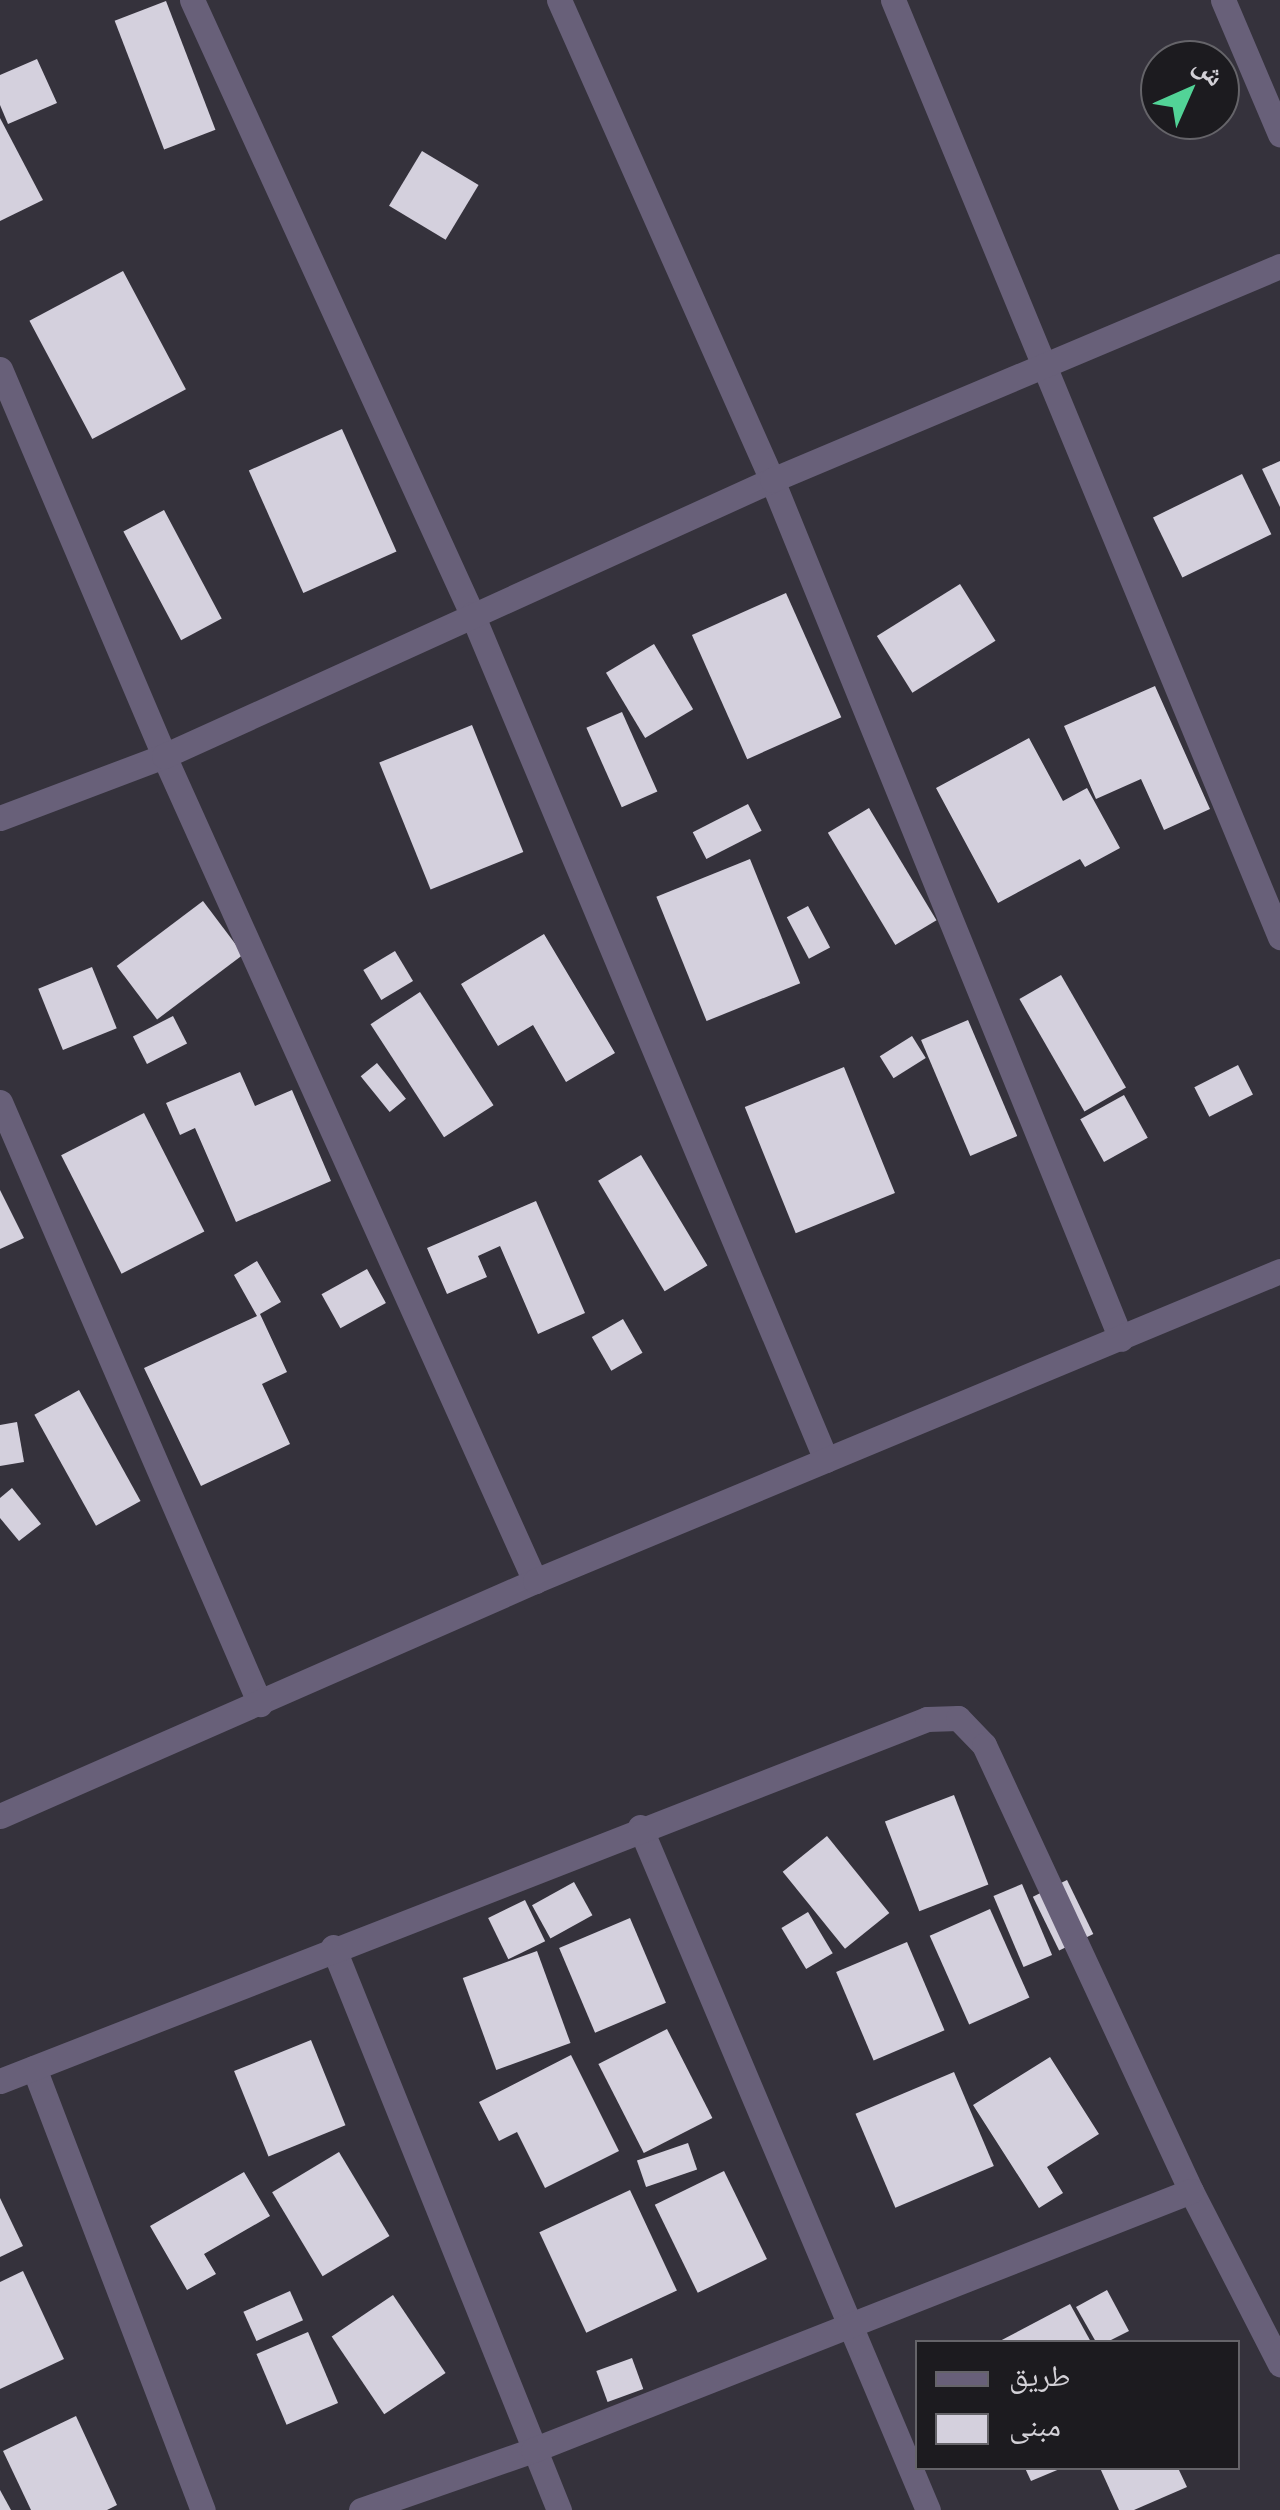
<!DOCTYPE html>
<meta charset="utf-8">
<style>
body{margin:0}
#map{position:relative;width:1280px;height:2510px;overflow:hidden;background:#35323c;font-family:Lora,"Noto Naskh Arabic",serif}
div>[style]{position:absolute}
.building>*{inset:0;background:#d4d0dd;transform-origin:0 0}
.minor>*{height:25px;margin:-12.5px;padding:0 12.5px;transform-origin:12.5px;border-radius:12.5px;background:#686079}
span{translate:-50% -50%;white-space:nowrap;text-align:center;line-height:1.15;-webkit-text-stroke:10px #1c1b1f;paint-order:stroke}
.legend{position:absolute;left:915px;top:2340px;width:325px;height:130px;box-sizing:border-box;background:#1c1b1f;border:2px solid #656469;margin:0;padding:12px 18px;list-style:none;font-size:30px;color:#d3d1d7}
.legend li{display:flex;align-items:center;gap:20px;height:50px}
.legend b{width:50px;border:2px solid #656469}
.north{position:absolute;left:1140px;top:40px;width:100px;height:100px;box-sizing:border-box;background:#1c1b1f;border:2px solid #656469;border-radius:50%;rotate:45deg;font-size:28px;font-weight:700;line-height:40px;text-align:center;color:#d3d1d7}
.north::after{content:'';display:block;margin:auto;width:35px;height:45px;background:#52d397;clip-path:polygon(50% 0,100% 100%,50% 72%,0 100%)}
</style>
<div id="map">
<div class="building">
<div style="left:166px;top:1px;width:138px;height:55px;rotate:69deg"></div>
<div style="clip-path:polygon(37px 59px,57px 103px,8px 124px,0 105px,0 75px)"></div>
<div style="clip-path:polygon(0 118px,43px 200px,0 221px)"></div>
<div style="left:422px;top:151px;width:66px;height:64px;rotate:31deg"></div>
<div style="left:123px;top:271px;width:134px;height:106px;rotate:62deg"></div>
<div style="left:342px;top:429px;width:134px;height:102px;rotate:66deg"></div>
<div style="clip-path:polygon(1280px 461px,1280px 507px,1262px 469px)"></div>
<div style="left:1242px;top:474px;width:67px;height:99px;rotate:64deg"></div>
<div style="left:164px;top:510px;width:123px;height:46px;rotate:62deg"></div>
<div style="left:960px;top:584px;width:67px;height:98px;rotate:58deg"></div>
<div style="left:786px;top:593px;width:136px;height:103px;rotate:66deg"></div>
<div style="left:654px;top:644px;width:76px;height:56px;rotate:59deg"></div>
<div style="clip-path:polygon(1155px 686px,1210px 809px,1164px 830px,1141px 779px,1096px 799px,1064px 726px)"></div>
<div style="left:622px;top:712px;width:87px;height:39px;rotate:66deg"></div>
<div style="left:472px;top:725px;width:137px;height:100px;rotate:68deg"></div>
<div style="clip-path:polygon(1029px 738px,1063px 801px,1087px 788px,1120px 848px,1085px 867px,1080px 859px,998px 903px,936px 788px)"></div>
<div style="left:748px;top:804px;width:30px;height:62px;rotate:63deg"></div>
<div style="left:869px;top:808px;width:131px;height:48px;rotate:59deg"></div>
<div style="left:750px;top:859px;width:134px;height:101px;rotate:68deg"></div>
<div style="left:203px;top:901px;width:67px;height:108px;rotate:53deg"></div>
<div style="left:808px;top:906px;width:47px;height:24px;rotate:62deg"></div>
<div style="clip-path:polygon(544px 934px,615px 1053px,566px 1082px,533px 1025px,498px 1046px,461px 984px)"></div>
<div style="left:395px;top:951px;width:35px;height:37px;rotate:59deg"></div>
<div style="left:92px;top:967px;width:66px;height:58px;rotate:68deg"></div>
<div style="left:1061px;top:975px;width:130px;height:48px;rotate:60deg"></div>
<div style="left:420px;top:992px;width:135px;height:59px;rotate:57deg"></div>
<div style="left:173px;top:1016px;width:31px;height:45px;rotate:63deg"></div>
<div style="left:968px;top:1020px;width:126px;height:51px;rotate:67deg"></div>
<div style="left:912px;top:1036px;width:26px;height:38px;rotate:58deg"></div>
<div style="left:377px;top:1063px;width:46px;height:21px;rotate:51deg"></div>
<div style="left:1238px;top:1065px;width:33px;height:49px;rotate:63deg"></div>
<div style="left:844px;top:1067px;width:136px;height:107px;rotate:68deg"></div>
<div style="clip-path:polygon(240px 1072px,255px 1106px,292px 1090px,331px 1181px,236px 1222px,195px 1128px,180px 1135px,166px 1103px)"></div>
<div style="left:1124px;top:1095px;width:49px;height:50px;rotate:61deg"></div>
<div style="left:144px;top:1113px;width:133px;height:93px;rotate:63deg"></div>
<div style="left:641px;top:1155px;width:129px;height:50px;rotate:59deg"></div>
<div style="clip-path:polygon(0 1190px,24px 1238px,0 1249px)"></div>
<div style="clip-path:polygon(536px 1201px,585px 1313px,538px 1334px,500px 1246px,478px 1256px,487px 1277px,447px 1294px,427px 1248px)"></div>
<div style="clip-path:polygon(257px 1261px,281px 1302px,260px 1314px,287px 1372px,262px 1384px,290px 1444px,201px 1486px,144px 1368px,257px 1316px,234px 1275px)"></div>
<div style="left:367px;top:1269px;width:39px;height:52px;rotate:61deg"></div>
<div style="left:623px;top:1319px;width:39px;height:36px;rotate:60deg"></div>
<div style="left:79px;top:1390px;width:127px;height:51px;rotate:61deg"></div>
<div style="clip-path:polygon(17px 1422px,24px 1462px,0 1466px,0 1425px)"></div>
<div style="clip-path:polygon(12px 1488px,41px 1524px,19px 1541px,0 1518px,0 1498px)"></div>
<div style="left:954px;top:1795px;width:96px;height:74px;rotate:69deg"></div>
<div style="left:827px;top:1836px;width:99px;height:57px;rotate:51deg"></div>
<div style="left:1067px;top:1880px;width:60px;height:38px;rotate:64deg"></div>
<div style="left:574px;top:1882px;width:38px;height:48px;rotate:61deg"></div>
<div style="left:1022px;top:1884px;width:77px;height:31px;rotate:67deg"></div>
<div style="left:525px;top:1900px;width:46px;height:41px;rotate:64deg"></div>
<div style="left:990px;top:1909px;width:97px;height:66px;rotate:66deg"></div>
<div style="left:808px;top:1912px;width:48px;height:31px;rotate:59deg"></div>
<div style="left:630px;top:1918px;width:92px;height:77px;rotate:67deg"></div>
<div style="left:907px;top:1942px;width:96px;height:77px;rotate:67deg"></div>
<div style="left:537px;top:1951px;width:98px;height:79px;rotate:70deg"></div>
<div style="left:667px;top:2029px;width:100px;height:77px;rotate:63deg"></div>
<div style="left:311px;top:2040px;width:92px;height:83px;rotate:68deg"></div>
<div style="clip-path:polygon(571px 2055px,619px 2151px,545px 2188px,517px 2132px,499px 2141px,479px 2102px)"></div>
<div style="clip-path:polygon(1050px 2057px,1099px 2134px,1047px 2167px,1063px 2193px,1039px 2208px,973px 2105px)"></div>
<div style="left:954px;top:2072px;width:102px;height:107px;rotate:67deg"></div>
<div style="left:688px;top:2143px;width:28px;height:54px;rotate:71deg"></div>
<div style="left:339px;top:2152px;width:98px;height:78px;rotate:59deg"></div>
<div style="left:724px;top:2171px;width:98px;height:77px;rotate:64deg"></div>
<div style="clip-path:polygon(244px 2172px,270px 2216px,204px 2254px,216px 2274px,187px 2290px,150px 2226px)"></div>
<div style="left:630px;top:2190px;width:111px;height:100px;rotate:65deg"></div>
<div style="clip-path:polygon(0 2198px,23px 2246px,0 2257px)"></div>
<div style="clip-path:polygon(23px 2271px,64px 2359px,0 2389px,0 2282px)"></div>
<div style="clip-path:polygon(1107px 2290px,1129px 2331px,1107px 2342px,1096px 2342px,1076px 2307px)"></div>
<div style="left:290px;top:2291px;width:32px;height:51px;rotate:66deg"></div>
<div style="left:393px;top:2295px;width:94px;height:74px;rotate:56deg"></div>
<div style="clip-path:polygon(1070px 2304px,1091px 2342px,998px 2342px)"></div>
<div style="left:308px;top:2332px;width:77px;height:56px;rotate:67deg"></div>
<div style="left:632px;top:2358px;width:33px;height:38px;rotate:70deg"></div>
<div style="clip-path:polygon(76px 2416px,117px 2505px,107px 2510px,31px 2510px,3px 2451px)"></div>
<div style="clip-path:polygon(1025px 2468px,1062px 2468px,1031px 2481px)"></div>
<div style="clip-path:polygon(1100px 2468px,1178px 2468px,1187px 2487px,1134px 2510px,1119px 2510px)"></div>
<div style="clip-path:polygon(0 2490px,11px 2510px,0 2510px)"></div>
</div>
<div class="minor">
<div style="left:192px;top:0;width:675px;rotate:65.49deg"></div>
<div style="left:472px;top:614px;width:917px;rotate:67.29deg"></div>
<div style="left:559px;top:0;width:525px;rotate:66.07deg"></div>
<div style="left:772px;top:480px;width:927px;rotate:67.89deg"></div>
<div style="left:893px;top:0;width:1014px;rotate:67.56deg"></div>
<div style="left:1223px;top:0;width:146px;rotate:67deg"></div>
<div style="left:0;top:369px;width:420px;rotate:67deg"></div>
<div style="left:164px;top:756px;width:905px;rotate:65.79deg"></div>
<div style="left:0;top:818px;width:175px;rotate:-20.7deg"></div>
<div style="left:164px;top:756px;width:668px;rotate:-24.42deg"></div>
<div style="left:772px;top:480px;width:551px;rotate:-22.84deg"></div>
<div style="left:0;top:1102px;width:656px;rotate:66.64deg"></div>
<div style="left:0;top:1816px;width:584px;rotate:-23.71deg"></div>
<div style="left:535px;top:1581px;width:807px;rotate:-22.59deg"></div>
<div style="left:640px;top:1827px;width:741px;rotate:67.14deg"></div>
<div style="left:333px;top:1947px;width:607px;rotate:68.13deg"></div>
<div style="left:34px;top:2068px;width:473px;rotate:69.1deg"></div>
<div style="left:0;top:2081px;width:995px;rotate:-21.33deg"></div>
<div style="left:927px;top:1719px;width:31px;rotate:-2deg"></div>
<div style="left:958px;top:1718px;width:37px;rotate:46deg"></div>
<div style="left:984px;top:1745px;width:492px;rotate:65.1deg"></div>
<div style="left:1191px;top:2191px;width:195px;rotate:62.8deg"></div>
<div style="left:361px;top:2510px;width:182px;rotate:-19.2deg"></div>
<div style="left:533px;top:2450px;width:707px;rotate:-21.49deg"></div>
</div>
<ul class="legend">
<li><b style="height:12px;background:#686079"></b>طريق</li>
<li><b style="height:28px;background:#d4d0dd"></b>مبنى</li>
</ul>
<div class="north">ش</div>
</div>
